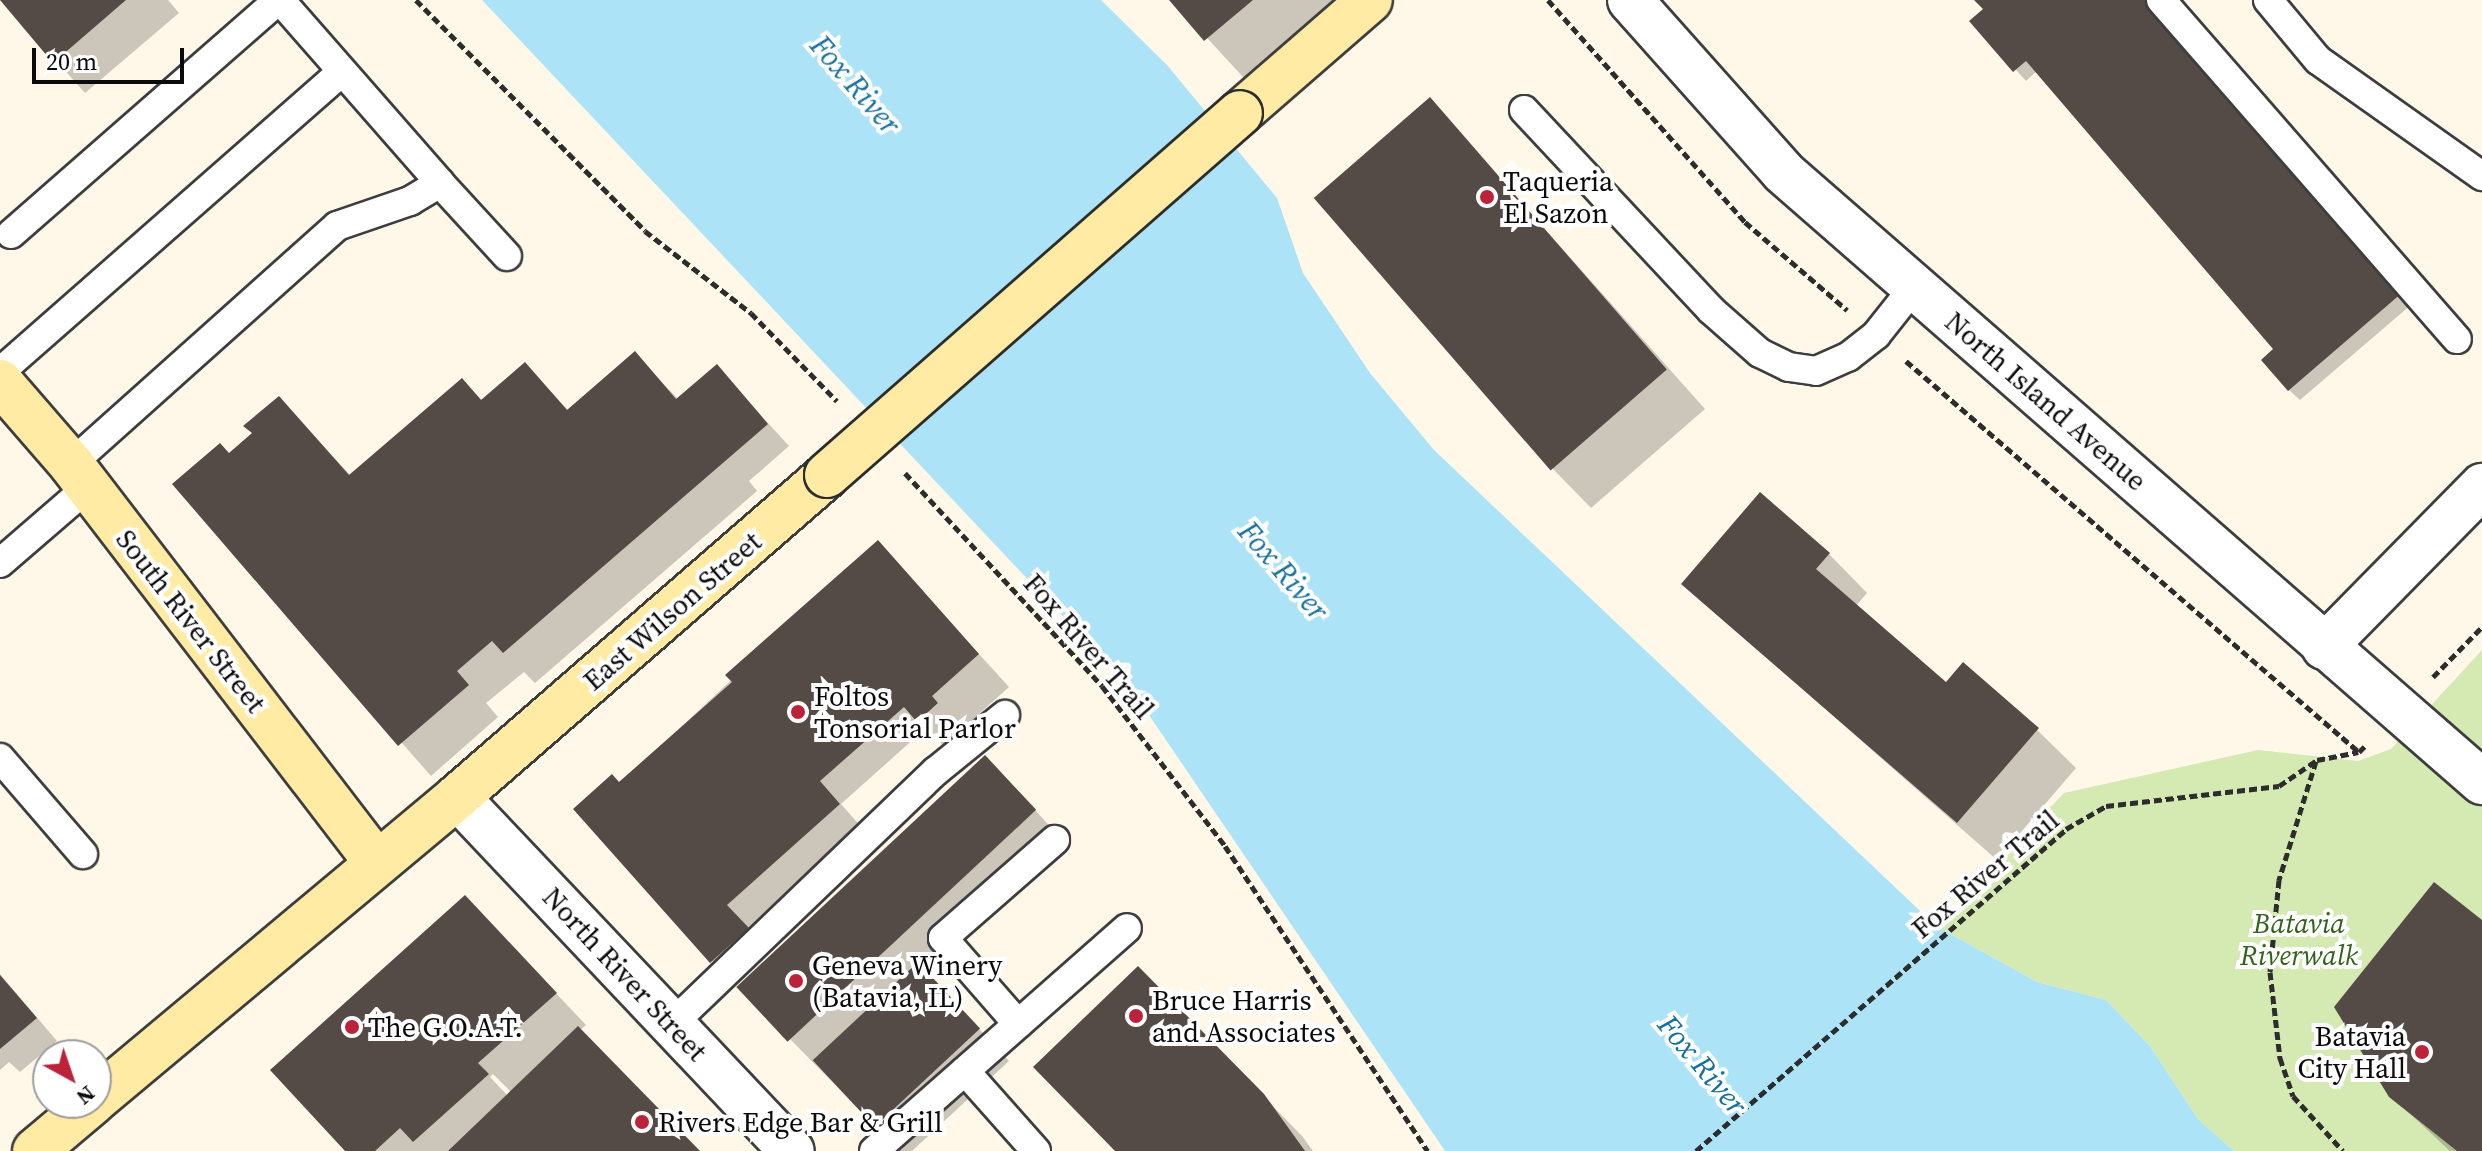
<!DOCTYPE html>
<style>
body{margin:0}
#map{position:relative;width:2482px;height:1151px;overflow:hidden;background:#fff8e9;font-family:"Source Serif 4",serif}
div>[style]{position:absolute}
.green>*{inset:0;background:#d5e9b3}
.water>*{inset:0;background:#ade3f7}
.shadow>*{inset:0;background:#0003}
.building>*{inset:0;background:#544b47;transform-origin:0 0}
.path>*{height:5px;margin-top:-2.5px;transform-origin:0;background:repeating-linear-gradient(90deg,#2d2d2d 0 8px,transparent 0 12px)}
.roads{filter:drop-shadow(2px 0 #3e3e3e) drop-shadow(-2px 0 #3e3e3e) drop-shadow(0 2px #3e3e3e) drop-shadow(0 -2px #3e3e3e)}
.lane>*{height:28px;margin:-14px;padding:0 14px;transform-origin:14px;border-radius:14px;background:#fff}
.street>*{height:44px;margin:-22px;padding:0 22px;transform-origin:22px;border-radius:22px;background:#fff}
.secondary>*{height:44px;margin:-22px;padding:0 22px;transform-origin:22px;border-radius:22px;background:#ffeba4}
.bridges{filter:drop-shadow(2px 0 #2d2d2d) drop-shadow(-2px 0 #2d2d2d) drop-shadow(0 2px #2d2d2d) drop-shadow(0 -2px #2d2d2d)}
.secondary-bridge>*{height:44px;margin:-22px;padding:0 22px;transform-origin:22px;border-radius:22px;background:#ffeba4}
.dots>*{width:22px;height:22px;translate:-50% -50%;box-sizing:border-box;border:4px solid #fff;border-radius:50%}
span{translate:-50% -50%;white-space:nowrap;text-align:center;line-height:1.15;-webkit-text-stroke:8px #fff;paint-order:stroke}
.poi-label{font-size:28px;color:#0b0b0b}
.left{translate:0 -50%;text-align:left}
.right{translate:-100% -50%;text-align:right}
.street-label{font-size:28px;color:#0b0b0b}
.park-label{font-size:28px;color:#32631b;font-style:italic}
.water-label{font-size:30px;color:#14709d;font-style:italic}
.north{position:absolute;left:32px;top:1039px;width:80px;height:80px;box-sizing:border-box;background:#fff;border:2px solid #9d9d9d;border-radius:50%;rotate:140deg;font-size:22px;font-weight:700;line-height:32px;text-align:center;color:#0b0b0b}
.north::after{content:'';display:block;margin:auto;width:28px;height:36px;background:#bc2239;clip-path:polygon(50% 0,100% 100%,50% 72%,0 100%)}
.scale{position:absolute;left:32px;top:48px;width:152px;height:36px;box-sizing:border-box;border:4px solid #0b0b0b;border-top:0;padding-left:10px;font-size:24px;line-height:28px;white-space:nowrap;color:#0b0b0b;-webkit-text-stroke:6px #fff;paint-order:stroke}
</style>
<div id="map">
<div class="green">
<div style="clip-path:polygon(2482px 650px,2482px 1151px,2234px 1151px,2198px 1119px,2150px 1046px,2106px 1000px,2037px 982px,1936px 926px,2064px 793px,2258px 750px,2358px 761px,2391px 749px)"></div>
</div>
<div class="water">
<div style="clip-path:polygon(482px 0,1101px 0,1167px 65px,1277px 198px,1303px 273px,1370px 373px,1434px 450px,1936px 926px,2037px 982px,2106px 1000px,2150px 1046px,2198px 1119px,2234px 1151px,1445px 1151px,1132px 690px)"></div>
</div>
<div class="shadow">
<div style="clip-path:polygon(2px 0,168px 0,179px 13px,85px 93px)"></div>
<div style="clip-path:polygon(1172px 0,1336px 0,1244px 78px)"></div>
<div style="clip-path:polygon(1977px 0,2151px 0,2412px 304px,2300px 400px,2289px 390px,2276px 349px,2037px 71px,2026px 81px,1972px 21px,1985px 10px)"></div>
<div style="clip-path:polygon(1430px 100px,1705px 409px,1591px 508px,1553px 469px)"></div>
<div style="clip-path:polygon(635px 354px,679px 400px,717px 367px,789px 446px,749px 481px,757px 491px,535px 683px,524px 672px,486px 703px,498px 717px,431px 776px,175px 485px,230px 455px,254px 434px,279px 398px,351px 476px,462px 380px,483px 401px,525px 364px,569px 411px)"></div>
<div style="clip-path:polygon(878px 543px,1009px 687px,962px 729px,968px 736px,950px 752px,926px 728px,841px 804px,870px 837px,760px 934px,747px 926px,769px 951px,733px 984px,576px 809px,620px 784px)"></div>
<div style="clip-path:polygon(1829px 554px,1867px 593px,1856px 606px,1946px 685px,2037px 730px,2076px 768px,1997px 860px,1683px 584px)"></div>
<div style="clip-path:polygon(1016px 789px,1065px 843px,926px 972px,1009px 1061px,912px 1151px,900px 1151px,738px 986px)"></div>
<div style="clip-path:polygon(evenodd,465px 897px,586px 1025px,580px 1030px,698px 1151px,347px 1151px,465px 897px,493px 1074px,512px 1093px,508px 1096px,490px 1077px,493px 1074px)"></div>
<div style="clip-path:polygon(2482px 923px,2482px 1151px,2450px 1151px,2391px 1096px)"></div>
<div style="clip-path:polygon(1138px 968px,1302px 1136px,1313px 1151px,1118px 1151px)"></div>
<div style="clip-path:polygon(0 974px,57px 1041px,20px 1072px,9px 1062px,0 1070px)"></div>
</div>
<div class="building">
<div style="clip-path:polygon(0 0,126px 0,53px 63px)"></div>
<div style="clip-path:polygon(1169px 0,1253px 0,1204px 41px)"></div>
<div style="clip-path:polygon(1974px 0,2152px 0,2403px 292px,2288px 391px,2261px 360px,2273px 349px,2026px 61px,2013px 72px,1969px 21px,1983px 9px)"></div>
<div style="left:1430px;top:97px;width:361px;height:154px;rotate:49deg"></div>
<div style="clip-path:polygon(635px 351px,676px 399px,717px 364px,768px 424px,503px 653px,492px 641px,457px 671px,469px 685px,398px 746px,172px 484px,220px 443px,229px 453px,252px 433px,243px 426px,279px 396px,349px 475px,462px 378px,481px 400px,525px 362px,567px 410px)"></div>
<div style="clip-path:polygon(1760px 492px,1830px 553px,1816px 569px,1946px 682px,1963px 662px,2039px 728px,1957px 823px,1681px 584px)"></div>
<div style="clip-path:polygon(878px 540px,979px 654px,932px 696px,938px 703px,917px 722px,904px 707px,820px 781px,840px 804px,727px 905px,749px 928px,710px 963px,573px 809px,612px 774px,619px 782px,732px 682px,725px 675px)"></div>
<div style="left:985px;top:755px;width:75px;height:340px;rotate:47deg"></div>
<div style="clip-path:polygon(2434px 882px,2482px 920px,2482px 1151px,2457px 1151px,2389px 1097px,2334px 1007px)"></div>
<div style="clip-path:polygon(465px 895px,557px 993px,478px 1063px,489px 1074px,413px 1142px,400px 1128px,375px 1151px,345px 1151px,270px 1070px)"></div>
<div style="left:918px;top:962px;width:91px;height:144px;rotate:47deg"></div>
<div style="clip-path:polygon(1138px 966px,1264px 1094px,1305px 1151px,1115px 1151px,1033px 1067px)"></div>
<div style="clip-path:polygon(0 975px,37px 1018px,0 1049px)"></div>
<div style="clip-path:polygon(578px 1026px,700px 1151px,448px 1151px)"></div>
</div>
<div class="path">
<div style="left:416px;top:0;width:325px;rotate:45.2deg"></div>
<div style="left:645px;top:231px;width:134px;rotate:37.7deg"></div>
<div style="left:751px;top:313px;width:123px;rotate:45.7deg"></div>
<div style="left:1548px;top:0;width:297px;rotate:48.4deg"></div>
<div style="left:1745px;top:222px;width:135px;rotate:40.8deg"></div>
<div style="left:1906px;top:361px;width:598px;rotate:40.8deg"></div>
<div style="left:2359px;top:752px;width:11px;rotate:-45deg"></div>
<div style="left:905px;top:473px;width:290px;rotate:47.2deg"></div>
<div style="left:1102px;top:686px;width:202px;rotate:52.4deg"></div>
<div style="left:1225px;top:846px;width:366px;rotate:56.4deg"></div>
<div style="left:2433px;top:677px;width:70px;rotate:-45.6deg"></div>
<div style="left:2316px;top:761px;width:125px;rotate:107.3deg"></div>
<div style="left:2279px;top:880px;width:92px;rotate:95.6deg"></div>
<div style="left:2270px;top:972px;width:87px;rotate:83.4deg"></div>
<div style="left:2280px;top:1058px;width:40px;rotate:71.1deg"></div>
<div style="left:2293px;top:1096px;width:74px;rotate:47.7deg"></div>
<div style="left:1696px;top:1151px;width:490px;rotate:-41deg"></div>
<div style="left:2066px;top:829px;width:46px;rotate:-29.9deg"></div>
<div style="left:2106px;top:806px;width:174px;rotate:-6.6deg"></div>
<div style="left:2279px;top:786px;width:46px;rotate:-34.4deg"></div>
<div style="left:2317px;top:760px;width:42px;rotate:-11deg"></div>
</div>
<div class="roads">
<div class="lane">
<div style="left:280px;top:0;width:243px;rotate:48.8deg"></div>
<div style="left:2161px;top:0;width:450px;rotate:48.9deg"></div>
<div style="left:2268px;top:0;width:78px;rotate:50.2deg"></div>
<div style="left:2318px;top:60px;width:201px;rotate:35.3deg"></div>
<div style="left:1524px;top:110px;width:274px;rotate:46.9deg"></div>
<div style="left:1711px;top:310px;width:65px;rotate:41.3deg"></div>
<div style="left:1760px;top:353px;width:32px;rotate:26deg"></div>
<div style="left:1789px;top:367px;width:27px;rotate:8deg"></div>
<div style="left:1816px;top:371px;width:35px;rotate:-24deg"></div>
<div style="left:1848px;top:357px;width:36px;rotate:-38deg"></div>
<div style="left:1876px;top:335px;width:61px;rotate:-51.6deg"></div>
<div style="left:11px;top:234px;width:355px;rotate:-41.2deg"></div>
<div style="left:0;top:372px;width:455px;rotate:-41.3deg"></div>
<div style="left:71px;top:464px;width:357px;rotate:-41.8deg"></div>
<div style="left:337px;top:226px;width:77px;rotate:-18.9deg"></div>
<div style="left:410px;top:201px;width:35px;rotate:-31deg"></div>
<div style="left:440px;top:183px;width:99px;rotate:47.5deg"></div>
<div style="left:0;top:563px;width:116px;rotate:-40.8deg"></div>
<div style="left:0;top:758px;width:127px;rotate:49.2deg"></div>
<div style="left:672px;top:1024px;width:366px;rotate:-43.8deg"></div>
<div style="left:936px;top:771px;width:89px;rotate:-39.1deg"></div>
<div style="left:1018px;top:1024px;width:114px;rotate:-131.1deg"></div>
<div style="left:943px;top:938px;width:149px;rotate:-41.2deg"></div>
<div style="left:965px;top:1071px;width:107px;rotate:48.4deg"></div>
<div style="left:874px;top:1151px;width:337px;rotate:-41.4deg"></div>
</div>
<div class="street">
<div style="left:1630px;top:0;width:230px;rotate:48.3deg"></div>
<div style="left:1783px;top:172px;width:928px;rotate:41.11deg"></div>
<div style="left:2324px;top:647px;width:226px;rotate:-45.5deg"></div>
<div style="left:457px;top:797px;width:487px;rotate:46.6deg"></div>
</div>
<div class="secondary">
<div style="left:1240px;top:113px;width:172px;rotate:-41deg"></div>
<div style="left:0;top:382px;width:108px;rotate:49.1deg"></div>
<div style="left:71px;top:464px;width:503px;rotate:52.51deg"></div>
<div style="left:96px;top:1099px;width:471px;rotate:-39.9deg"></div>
<div style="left:457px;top:797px;width:490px;rotate:-41deg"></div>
<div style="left:35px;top:1151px;width:75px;rotate:-40.1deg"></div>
</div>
</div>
<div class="bridges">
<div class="secondary-bridge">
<div style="left:827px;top:475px;width:549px;rotate:-41.23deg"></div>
</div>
</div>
<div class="dots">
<div style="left:1487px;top:197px;background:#bc2239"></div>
<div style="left:798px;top:712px;background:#bc2239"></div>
<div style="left:796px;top:981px;background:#bc2239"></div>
<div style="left:1136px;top:1016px;background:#bc2239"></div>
<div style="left:352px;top:1027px;background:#bc2239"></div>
<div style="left:2422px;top:1052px;background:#bc2239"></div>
<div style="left:642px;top:1122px;background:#bc2239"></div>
</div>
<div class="poi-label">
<span class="left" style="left:1503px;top:197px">Taqueria<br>El Sazon</span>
<span class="left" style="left:814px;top:712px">Foltos<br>Tonsorial Parlor</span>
<span class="left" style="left:812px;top:981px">Geneva Winery<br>(Batavia, IL)</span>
<span class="left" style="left:1152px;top:1016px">Bruce Harris<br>and Associates</span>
<span class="left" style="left:368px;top:1027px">The G.O.A.T.</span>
<span class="right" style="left:2406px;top:1052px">Batavia<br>City Hall</span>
<span class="left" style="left:658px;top:1122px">Rivers Edge Bar &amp; Grill</span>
</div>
<div class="street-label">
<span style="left:2046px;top:401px;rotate:41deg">North Island Avenue</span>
<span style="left:672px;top:611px;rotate:-41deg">East Wilson Street</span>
<span style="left:191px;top:621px;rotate:52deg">South River Street</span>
<span style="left:1089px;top:646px;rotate:49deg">Fox River Trail</span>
<span style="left:1985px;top:874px;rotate:-40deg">Fox River Trail</span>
<span style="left:625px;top:974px;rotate:47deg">North River Street</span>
</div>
<div class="park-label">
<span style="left:2299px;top:939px">Batavia<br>Riverwalk</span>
</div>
<div class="water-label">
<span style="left:855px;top:85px;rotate:49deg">Fox River</span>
<span style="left:1283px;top:571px;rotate:49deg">Fox River</span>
<span style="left:1702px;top:1065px;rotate:50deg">Fox River</span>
</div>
<div class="north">N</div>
<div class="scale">20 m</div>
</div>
